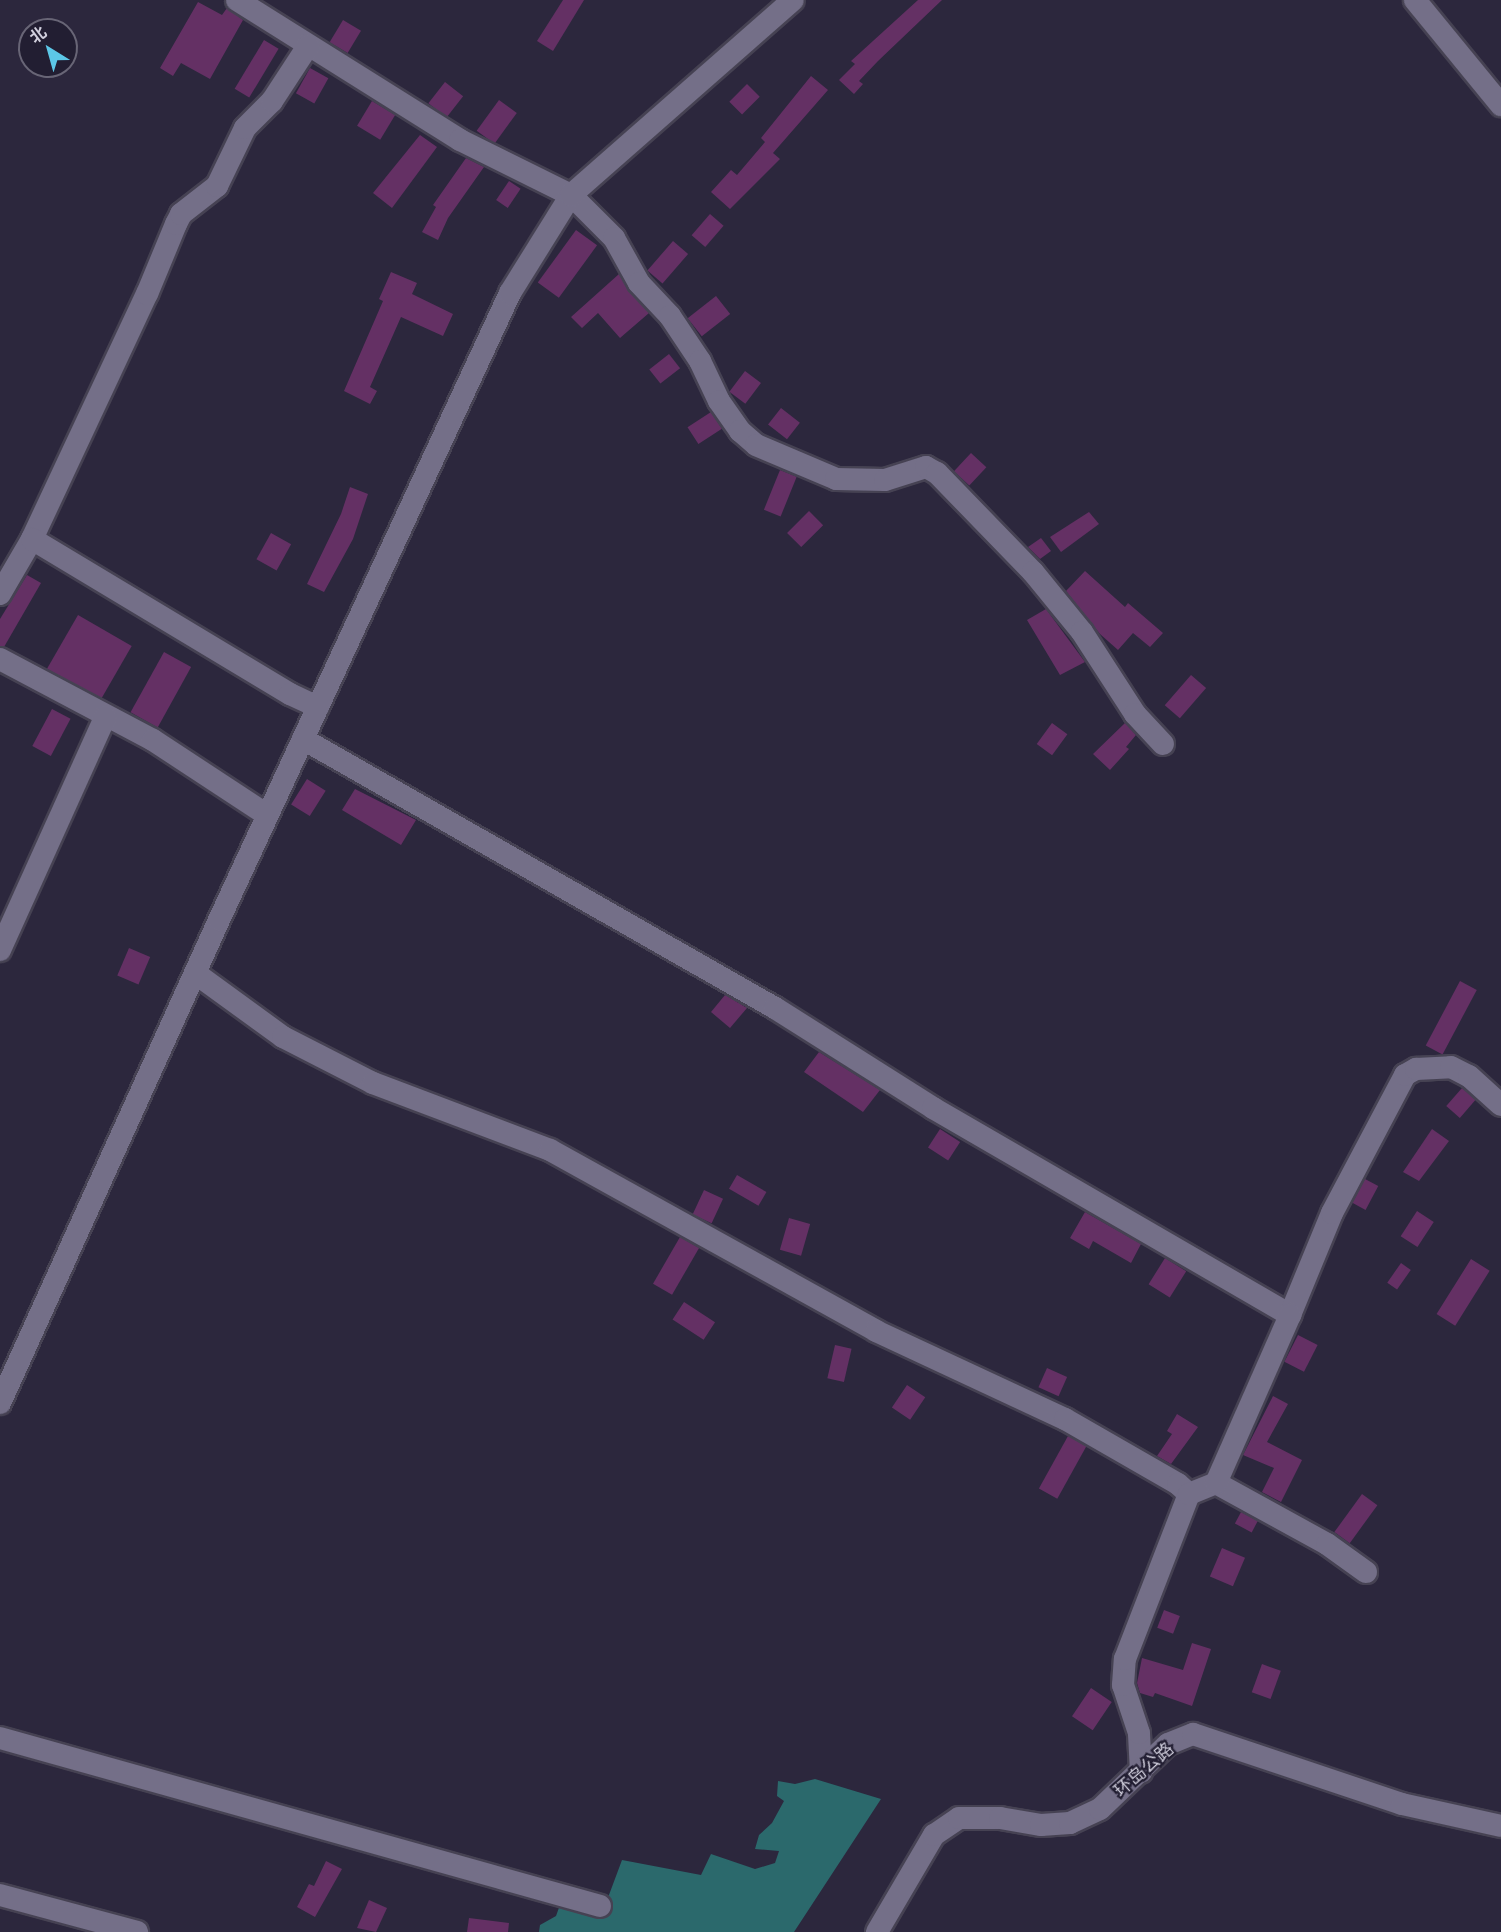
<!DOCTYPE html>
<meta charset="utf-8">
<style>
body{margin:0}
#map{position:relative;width:1501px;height:1932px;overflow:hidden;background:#2c273d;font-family:Arial,"Noto Sans SC",sans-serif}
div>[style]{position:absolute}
.water>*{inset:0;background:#2b696c}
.building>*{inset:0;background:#643064;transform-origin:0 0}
.roads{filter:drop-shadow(2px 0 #464253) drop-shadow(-2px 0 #464253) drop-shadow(0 2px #464253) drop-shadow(0 -2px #464253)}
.minor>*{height:22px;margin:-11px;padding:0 11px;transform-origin:11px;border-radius:11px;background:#746f88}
span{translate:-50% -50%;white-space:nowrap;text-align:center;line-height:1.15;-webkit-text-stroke:4.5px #221e32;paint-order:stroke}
.street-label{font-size:18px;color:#d1cfdd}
.north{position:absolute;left:18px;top:18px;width:60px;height:60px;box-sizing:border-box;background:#221e32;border:2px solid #686576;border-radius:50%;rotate:323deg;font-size:16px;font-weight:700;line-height:24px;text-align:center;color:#d1cfdd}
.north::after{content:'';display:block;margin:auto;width:21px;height:27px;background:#5cc7e7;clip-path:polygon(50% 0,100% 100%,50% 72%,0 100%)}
</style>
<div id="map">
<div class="water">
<div style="clip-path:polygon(815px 1779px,881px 1799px,794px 1932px,539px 1932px,540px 1925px,556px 1916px,561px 1902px,603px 1911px,622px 1860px,701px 1875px,711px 1854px,755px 1869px,775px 1863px,779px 1851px,755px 1849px,759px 1835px,772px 1823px,784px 1801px,777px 1796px,778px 1781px,795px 1784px)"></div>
</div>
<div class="building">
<div style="clip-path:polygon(563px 0,584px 0,553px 51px,537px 41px)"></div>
<div style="clip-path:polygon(918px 0,942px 0,878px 61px,859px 81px,863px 84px,854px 94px,839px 80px,855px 64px,851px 61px)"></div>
<div style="clip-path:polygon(198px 2px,222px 15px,227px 8px,243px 20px,210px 79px,181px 63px,173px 76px,160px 68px)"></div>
<div style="left:343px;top:20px;width:21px;height:26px;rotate:31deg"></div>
<div style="left:264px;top:40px;width:17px;height:57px;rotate:31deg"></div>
<div style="left:310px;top:68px;width:21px;height:29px;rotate:29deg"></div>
<div style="clip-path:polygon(811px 76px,828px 90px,773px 153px,780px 159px,730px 209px,711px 192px,731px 170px,737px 175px,765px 142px,761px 138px)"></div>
<div style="left:445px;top:82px;width:23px;height:27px;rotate:38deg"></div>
<div style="left:747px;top:84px;width:18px;height:25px;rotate:45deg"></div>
<div style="left:499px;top:100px;width:22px;height:38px;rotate:36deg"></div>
<div style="left:372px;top:101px;width:27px;height:29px;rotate:31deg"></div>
<div style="clip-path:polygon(420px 135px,437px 147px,392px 208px,373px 193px)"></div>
<div style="clip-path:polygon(466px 158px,484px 167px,448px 218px,438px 240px,422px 232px,436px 207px,433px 205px)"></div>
<div style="left:509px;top:181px;width:14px;height:23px;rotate:34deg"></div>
<div style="left:710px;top:214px;width:18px;height:28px;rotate:41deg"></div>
<div style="left:576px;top:230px;width:26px;height:65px;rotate:36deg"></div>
<div style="left:673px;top:241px;width:20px;height:39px;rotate:41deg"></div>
<div style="clip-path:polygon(391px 272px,417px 283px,412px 294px,453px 314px,443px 336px,401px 317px,370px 387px,377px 391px,370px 404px,344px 391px,383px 301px,379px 299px)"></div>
<div style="clip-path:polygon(619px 274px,649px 313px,620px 338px,598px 313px,582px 328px,571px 317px)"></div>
<div style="left:716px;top:296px;width:23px;height:36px;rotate:52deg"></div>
<div style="left:669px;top:354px;width:18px;height:25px;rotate:52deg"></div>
<div style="left:745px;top:371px;width:20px;height:26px;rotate:37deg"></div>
<div style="left:781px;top:408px;width:24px;height:21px;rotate:38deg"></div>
<div style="left:711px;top:412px;width:20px;height:28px;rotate:57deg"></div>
<div style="left:971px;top:453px;width:21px;height:25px;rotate:43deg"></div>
<div style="left:780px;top:470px;width:18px;height:43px;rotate:22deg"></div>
<div style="clip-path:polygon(350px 487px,368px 494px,353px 539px,324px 592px,307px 584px,341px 514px)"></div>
<div style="left:809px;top:511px;width:20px;height:31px;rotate:45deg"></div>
<div style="clip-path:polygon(1089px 512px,1099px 524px,1061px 552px,1050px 537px)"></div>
<div style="left:271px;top:533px;width:23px;height:30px;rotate:29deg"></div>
<div style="clip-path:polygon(1041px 538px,1051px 551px,1040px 559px,1028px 547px)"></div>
<div style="clip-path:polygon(1085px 571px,1125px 607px,1128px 603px,1163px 633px,1150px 647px,1133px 633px,1118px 650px,1100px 634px,1066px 591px)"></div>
<div style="clip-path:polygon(27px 575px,41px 583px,4px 647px,0 646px,0 619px)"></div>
<div style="clip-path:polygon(1046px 609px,1085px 662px,1060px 675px,1027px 620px)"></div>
<div style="left:78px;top:615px;width:62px;height:62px;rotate:30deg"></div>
<div style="left:164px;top:652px;width:31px;height:69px;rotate:29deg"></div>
<div style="left:1191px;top:675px;width:20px;height:40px;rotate:41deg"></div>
<div style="left:52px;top:709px;width:21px;height:42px;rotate:28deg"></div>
<div style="left:1052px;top:723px;width:19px;height:26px;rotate:36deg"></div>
<div style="clip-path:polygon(1125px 723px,1136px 735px,1126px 747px,1129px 749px,1110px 770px,1093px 754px)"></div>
<div style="left:307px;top:779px;width:22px;height:30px;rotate:32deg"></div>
<div style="clip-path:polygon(355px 789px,416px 820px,401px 845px,342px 810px)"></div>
<div style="left:129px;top:948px;width:23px;height:30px;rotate:23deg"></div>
<div style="left:1460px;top:981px;width:19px;height:73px;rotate:28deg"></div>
<div style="clip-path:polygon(725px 995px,747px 1008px,730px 1028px,711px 1012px)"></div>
<div style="clip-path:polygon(819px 1052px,880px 1090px,863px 1112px,804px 1072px)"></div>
<div style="left:1462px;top:1088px;width:18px;height:24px;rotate:41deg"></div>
<div style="left:940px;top:1129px;width:24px;height:22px;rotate:33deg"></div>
<div style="clip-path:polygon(1432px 1129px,1449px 1141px,1419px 1181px,1403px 1172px)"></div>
<div style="left:737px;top:1175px;width:34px;height:16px;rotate:30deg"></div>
<div style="left:1365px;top:1179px;width:15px;height:27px;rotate:28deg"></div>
<div style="left:704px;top:1190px;width:21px;height:27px;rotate:25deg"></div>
<div style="left:1417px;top:1211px;width:20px;height:30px;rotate:33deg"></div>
<div style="clip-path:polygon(1085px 1212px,1141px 1244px,1131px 1263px,1093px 1241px,1089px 1249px,1070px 1238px)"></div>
<div style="left:789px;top:1218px;width:22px;height:33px;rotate:16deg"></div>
<div style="left:680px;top:1237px;width:22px;height:54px;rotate:30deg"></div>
<div style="left:1165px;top:1258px;width:25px;height:31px;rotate:32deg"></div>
<div style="left:1471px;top:1259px;width:22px;height:65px;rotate:32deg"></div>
<div style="left:1401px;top:1263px;width:12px;height:24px;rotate:35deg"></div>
<div style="left:684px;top:1302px;width:37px;height:21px;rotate:33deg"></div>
<div style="left:1298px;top:1335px;width:22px;height:30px;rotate:27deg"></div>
<div style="left:835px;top:1345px;width:17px;height:34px;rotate:13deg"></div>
<div style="left:1047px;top:1368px;width:22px;height:21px;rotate:24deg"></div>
<div style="left:907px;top:1385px;width:22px;height:27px;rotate:34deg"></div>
<div style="clip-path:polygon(1273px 1396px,1288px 1404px,1267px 1442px,1302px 1460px,1281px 1502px,1262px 1492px,1274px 1468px,1243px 1455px)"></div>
<div style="clip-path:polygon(1177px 1414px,1198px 1427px,1171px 1464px,1157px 1456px,1172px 1434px,1167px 1431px)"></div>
<div style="left:1068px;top:1436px;width:21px;height:60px;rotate:29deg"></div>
<div style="left:1362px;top:1494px;width:19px;height:47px;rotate:36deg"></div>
<div style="left:1241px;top:1512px;width:19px;height:13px;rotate:28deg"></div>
<div style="left:1222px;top:1548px;width:25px;height:31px;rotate:23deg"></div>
<div style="left:1164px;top:1610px;width:17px;height:19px;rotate:21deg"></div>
<div style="clip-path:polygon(1192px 1643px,1211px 1649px,1192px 1706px,1155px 1693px,1153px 1697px,1140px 1693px,1137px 1683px,1142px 1658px,1183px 1670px)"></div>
<div style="left:1262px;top:1664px;width:20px;height:30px;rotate:20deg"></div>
<div style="left:1091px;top:1688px;width:25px;height:34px;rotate:34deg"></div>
<div style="clip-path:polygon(326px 1861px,342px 1869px,315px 1917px,297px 1907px,309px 1884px,314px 1886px)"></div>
<div style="clip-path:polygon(369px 1900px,387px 1908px,376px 1932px,357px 1928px)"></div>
<div style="clip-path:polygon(469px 1918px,509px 1923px,508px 1932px,467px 1932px)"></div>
</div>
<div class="roads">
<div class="minor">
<div style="left:237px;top:0;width:263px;rotate:32.1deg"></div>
<div style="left:460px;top:140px;width:124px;rotate:26.4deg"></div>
<div style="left:571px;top:195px;width:61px;rotate:45deg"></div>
<div style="left:614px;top:238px;width:51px;rotate:60.9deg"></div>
<div style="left:639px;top:283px;width:45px;rotate:46.8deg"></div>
<div style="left:670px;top:316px;width:54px;rotate:56.3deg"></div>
<div style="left:700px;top:361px;width:44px;rotate:64.6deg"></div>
<div style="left:719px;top:401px;width:37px;rotate:55deg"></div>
<div style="left:740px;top:431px;width:21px;rotate:41deg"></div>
<div style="left:756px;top:445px;width:87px;rotate:23deg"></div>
<div style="left:836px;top:479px;width:49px;rotate:1.2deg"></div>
<div style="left:885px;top:480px;width:43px;rotate:-17.6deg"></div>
<div style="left:926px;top:467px;width:13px;rotate:29deg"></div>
<div style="left:937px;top:473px;width:138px;rotate:45.9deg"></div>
<div style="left:1033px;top:572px;width:77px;rotate:50.8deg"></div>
<div style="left:1082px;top:632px;width:98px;rotate:57.1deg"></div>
<div style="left:1135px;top:714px;width:41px;rotate:47deg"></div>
<div style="left:1415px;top:0;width:136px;rotate:50.7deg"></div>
<div style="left:32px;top:539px;width:271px;rotate:-64.9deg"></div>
<div style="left:147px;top:294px;width:76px;rotate:-67.5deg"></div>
<div style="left:176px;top:224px;width:11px;rotate:-63deg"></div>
<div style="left:181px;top:214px;width:46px;rotate:-37.9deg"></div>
<div style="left:217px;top:186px;width:64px;rotate:-64.2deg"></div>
<div style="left:245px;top:128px;width:38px;rotate:-45deg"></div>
<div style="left:272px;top:101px;width:66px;rotate:-56.8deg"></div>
<div style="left:0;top:594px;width:64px;rotate:-59.8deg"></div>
<div style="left:32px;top:539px;width:301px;rotate:31deg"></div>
<div style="left:290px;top:694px;width:31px;rotate:25deg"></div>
<div style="left:0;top:659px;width:173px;rotate:27.9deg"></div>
<div style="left:153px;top:740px;width:136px;rotate:33.3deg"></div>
<div style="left:303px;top:739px;width:543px;rotate:29.68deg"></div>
<div style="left:775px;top:1008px;width:187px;rotate:32.3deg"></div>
<div style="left:933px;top:1108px;width:413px;rotate:30.1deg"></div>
<div style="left:1290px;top:1315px;width:110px;rotate:-67.6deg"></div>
<div style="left:1332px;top:1213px;width:156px;rotate:-62.1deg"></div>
<div style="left:1405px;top:1075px;width:13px;rotate:-29deg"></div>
<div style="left:1416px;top:1069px;width:35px;rotate:-3deg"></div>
<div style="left:1451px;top:1067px;width:20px;rotate:27deg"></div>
<div style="left:1469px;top:1076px;width:43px;rotate:42.2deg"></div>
<div style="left:0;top:950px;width:256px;rotate:-65.7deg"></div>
<div style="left:195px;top:973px;width:109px;rotate:36deg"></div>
<div style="left:283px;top:1037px;width:101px;rotate:27.1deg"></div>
<div style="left:373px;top:1083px;width:189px;rotate:20.7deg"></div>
<div style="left:550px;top:1150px;width:373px;rotate:29deg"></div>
<div style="left:876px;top:1331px;width:208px;rotate:25deg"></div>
<div style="left:1065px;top:1419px;width:130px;rotate:29.9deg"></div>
<div style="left:1178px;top:1484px;width:15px;rotate:42deg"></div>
<div style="left:0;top:1403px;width:530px;rotate:-65.61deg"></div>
<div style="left:219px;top:920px;width:691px;rotate:-65.1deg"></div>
<div style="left:510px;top:293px;width:115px;rotate:-58.1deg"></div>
<div style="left:571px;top:195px;width:295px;rotate:-41.3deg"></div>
<div style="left:1216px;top:1483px;width:127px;rotate:28.8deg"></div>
<div style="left:1327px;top:1544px;width:48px;rotate:35.7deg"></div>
<div style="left:0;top:1738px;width:623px;rotate:15.64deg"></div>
<div style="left:1141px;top:1772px;width:39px;rotate:-93deg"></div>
<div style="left:1139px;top:1733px;width:51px;rotate:-108.4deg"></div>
<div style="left:1123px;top:1685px;width:26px;rotate:-86deg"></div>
<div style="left:1125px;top:1659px;width:177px;rotate:-68.8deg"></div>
<div style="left:1189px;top:1494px;width:29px;rotate:-22deg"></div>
<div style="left:1216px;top:1483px;width:184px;rotate:-66.2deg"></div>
<div style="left:0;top:1895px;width:142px;rotate:15.1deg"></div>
<div style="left:877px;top:1932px;width:113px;rotate:-59.6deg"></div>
<div style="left:934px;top:1835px;width:30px;rotate:-34deg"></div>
<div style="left:959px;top:1818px;width:41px"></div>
<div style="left:1000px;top:1818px;width:42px;rotate:9.7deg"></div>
<div style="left:1041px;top:1825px;width:29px;rotate:-4deg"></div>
<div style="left:1070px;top:1823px;width:33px;rotate:-25deg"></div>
<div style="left:1100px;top:1809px;width:94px;rotate:-43.7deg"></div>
<div style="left:1168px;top:1744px;width:27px;rotate:-22deg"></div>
<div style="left:1193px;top:1734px;width:220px;rotate:18.5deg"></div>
<div style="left:1402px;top:1804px;width:101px;rotate:12.5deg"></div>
</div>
</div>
<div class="street-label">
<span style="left:1144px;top:1770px;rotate:-41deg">环岛公路</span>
</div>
<div class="north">北</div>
</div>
